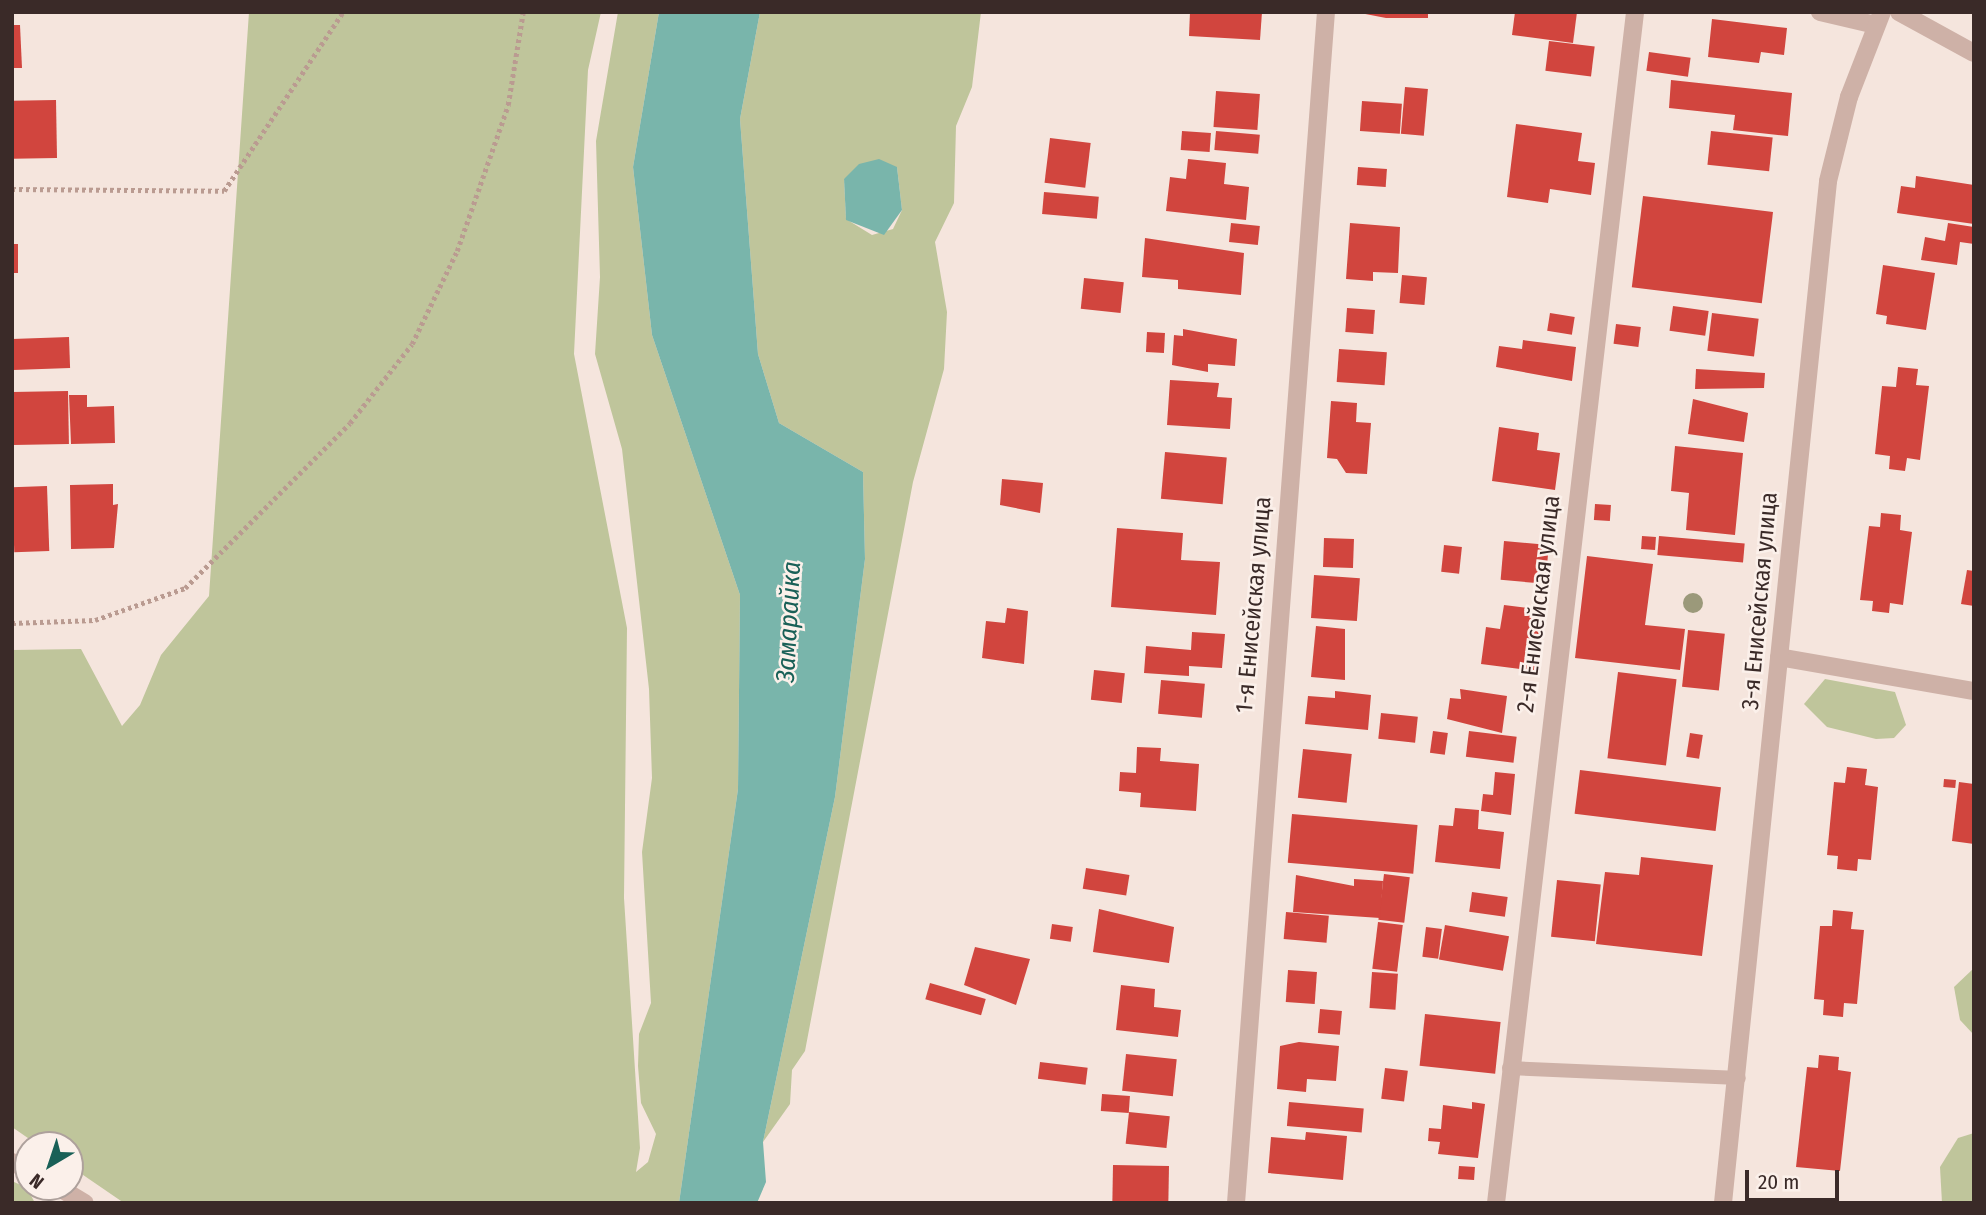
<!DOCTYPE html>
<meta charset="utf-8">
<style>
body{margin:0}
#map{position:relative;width:1986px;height:1215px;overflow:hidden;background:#f5e5dd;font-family:"Fira Sans Condensed",sans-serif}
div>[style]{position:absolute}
.green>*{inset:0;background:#bfc59b}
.water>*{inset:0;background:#79b5ab}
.building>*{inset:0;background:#d1453e;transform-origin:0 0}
.path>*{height:4.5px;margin-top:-2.25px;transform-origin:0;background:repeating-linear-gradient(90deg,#ba9b91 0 3.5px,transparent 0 7px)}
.service>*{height:14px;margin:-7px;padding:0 7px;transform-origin:7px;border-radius:7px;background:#ceb1a7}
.minor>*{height:18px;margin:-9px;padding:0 9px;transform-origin:9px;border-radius:9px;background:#ceb1a7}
.tertiary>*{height:18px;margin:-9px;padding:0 9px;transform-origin:9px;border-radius:9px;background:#ceb1a7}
.trees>*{width:20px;height:20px;margin:-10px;border-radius:50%;background:#9b997a}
span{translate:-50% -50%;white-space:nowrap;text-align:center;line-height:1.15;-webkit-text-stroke:5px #fbf0ea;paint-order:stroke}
.street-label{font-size:24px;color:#3a2a28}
.water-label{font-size:26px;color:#196057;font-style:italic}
.frame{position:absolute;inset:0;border:14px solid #3a2a28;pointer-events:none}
.north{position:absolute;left:14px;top:1131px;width:70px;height:70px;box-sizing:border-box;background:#fbf0ea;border:2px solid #aea19c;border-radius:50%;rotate:219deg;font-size:19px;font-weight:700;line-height:28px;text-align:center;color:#3a2a28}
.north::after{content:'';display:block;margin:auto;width:24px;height:32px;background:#196057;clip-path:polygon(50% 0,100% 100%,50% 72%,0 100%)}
.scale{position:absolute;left:1745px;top:1170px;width:94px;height:32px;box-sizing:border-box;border:4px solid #3a2a28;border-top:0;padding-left:9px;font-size:21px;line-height:24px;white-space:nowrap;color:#3a2a28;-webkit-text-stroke:5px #fbf0ea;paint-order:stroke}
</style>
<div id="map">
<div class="green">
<div style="clip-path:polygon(249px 12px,601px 12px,588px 70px,574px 354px,627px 628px,624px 898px,640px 1148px,636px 1172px,648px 1162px,656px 1134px,641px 1103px,638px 1066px,639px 1034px,651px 1003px,642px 852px,652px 778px,649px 689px,622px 449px,595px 354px,600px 277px,596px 141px,618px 12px,659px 12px,633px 167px,652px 335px,740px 595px,738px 789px,679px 1203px,124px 1203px,70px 1166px,70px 1145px,38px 1145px,12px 1127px,12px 650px,81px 649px,122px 726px,140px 705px,161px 655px,209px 596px)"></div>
<div style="clip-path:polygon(evenodd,760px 12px,981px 12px,972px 87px,956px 126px,954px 203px,935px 242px,947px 312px,944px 369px,913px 482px,805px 1051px,792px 1070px,790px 1104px,763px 1142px,835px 797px,865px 559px,863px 472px,779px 423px,758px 354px,740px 119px,760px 12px,897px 167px,902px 210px,893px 229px,872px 235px,846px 219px,844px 179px,897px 167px)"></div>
<div style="clip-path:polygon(1825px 679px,1895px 692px,1906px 725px,1894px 738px,1876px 739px,1827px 727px,1804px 704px)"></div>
<div style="clip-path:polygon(1974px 968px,1974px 1035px,1960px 1020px,1954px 987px)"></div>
<div style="clip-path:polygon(1974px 1133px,1974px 1203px,1942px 1203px,1940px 1167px,1958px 1138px)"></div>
<div style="clip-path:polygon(12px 1181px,27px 1188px,35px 1203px,12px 1203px)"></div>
</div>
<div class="water">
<div style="clip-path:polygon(659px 12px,760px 12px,740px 119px,758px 354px,779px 423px,863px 472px,865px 559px,835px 797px,763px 1142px,766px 1182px,757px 1203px,679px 1203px,738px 789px,740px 595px,652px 335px,633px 167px)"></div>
<div style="clip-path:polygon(879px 159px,897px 167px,902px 210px,884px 235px,846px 220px,844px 179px,859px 164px)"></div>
</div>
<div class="building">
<div style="clip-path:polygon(1190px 12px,1262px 12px,1260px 40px,1189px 36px)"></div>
<div style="clip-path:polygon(1355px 12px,1428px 12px,1428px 18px,1386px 18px)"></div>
<div style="clip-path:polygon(1515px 12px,1577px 12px,1573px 43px,1512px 35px)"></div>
<div style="clip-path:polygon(1712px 19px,1787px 28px,1784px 55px,1761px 52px,1759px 63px,1708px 57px)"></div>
<div style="clip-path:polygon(12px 25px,20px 25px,22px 68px,12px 68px)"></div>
<div style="left:1549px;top:41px;width:46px;height:30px;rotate:7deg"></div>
<div style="left:1649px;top:52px;width:42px;height:19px;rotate:8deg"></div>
<div style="clip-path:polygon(1671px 80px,1792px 93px,1788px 136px,1733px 130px,1735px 115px,1669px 108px)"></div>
<div style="left:1405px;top:87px;width:23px;height:47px;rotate:5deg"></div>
<div style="left:1216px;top:91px;width:44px;height:36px;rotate:4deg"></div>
<div style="left:56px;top:100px;width:58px;height:44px;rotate:89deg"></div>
<div style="left:1362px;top:101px;width:40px;height:30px;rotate:4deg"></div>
<div style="clip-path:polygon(1516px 124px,1582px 133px,1578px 161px,1595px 163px,1591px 195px,1550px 189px,1548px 203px,1507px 197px)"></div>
<div style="left:1182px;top:131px;width:29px;height:19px;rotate:4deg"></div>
<div style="left:1216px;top:131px;width:44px;height:19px;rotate:5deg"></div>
<div style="left:1711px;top:131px;width:62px;height:34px;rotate:6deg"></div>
<div style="left:1050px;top:138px;width:41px;height:45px;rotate:7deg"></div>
<div style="clip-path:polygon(1188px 159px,1226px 163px,1224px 184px,1249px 187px,1246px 220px,1166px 211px,1170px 177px,1186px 179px)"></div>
<div style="left:1358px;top:167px;width:29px;height:18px;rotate:4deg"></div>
<div style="clip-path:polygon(1916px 176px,1974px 185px,1974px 224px,1897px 213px,1901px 186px,1915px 188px)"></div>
<div style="left:1044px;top:192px;width:55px;height:22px;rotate:5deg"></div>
<div style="left:1643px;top:196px;width:131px;height:92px;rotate:7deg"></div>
<div style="left:1231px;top:223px;width:29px;height:19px;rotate:6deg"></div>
<div style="clip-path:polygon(1350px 223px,1400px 227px,1398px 273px,1373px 272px,1373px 281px,1346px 279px)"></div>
<div style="clip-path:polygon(1948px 223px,1974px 227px,1974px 244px,1960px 242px,1957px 265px,1921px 260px,1925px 237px,1945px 241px)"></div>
<div style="clip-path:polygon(1145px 238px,1244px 253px,1241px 295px,1178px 289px,1178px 280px,1142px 277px)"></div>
<div style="left:12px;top:244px;width:6px;height:29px"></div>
<div style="clip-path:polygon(1883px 265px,1935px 273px,1926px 330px,1886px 324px,1887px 316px,1876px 314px)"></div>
<div style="left:1402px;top:275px;width:25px;height:28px;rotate:5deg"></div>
<div style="left:1084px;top:278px;width:40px;height:31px;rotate:6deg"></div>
<div style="left:1673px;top:306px;width:36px;height:25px;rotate:8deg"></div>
<div style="left:1347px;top:308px;width:28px;height:24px;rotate:4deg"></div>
<div style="left:1550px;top:313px;width:25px;height:18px;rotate:9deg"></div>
<div style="left:1712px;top:313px;width:47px;height:38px;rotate:7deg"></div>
<div style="left:1616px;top:324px;width:25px;height:20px;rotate:7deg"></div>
<div style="clip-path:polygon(1183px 329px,1237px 339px,1235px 366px,1208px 364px,1208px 372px,1172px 365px,1174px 335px,1183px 336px)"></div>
<div style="left:1147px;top:332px;width:18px;height:20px;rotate:3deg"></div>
<div style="left:69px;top:337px;width:31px;height:57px;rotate:88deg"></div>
<div style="clip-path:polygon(1523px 340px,1576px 347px,1572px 381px,1496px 367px,1499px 346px,1522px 349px)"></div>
<div style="left:1339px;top:349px;width:48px;height:33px;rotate:4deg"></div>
<div style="clip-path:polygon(1898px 367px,1918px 369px,1916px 385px,1929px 386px,1920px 460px,1907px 458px,1905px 471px,1889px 469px,1890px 456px,1875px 454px,1882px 386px,1896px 387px)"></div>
<div style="clip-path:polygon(1696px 369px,1765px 373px,1764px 388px,1695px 389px)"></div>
<div style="clip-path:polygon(1170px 380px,1219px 383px,1217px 397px,1232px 398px,1230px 429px,1167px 425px)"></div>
<div style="left:68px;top:391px;width:53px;height:56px;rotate:89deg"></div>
<div style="clip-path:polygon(69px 395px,87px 395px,87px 407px,114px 406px,115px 443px,71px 444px)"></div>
<div style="clip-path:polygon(1693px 399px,1748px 413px,1744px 442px,1688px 434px)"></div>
<div style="clip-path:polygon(1331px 401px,1357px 403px,1356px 422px,1371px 423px,1367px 474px,1346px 473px,1337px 459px,1327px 458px)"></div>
<div style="clip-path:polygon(1499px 427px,1539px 433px,1537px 450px,1560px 453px,1555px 490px,1492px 481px)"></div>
<div style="clip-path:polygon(1675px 446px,1743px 453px,1735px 535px,1686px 530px,1689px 493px,1671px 491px)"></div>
<div style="left:1165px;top:452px;width:62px;height:47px;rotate:5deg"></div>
<div style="clip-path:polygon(1002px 479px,1043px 483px,1040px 513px,1000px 505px)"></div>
<div style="clip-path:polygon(113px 484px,113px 505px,118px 504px,114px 548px,71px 549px,70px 485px)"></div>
<div style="left:47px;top:486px;width:65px;height:35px;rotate:88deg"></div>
<div style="left:1595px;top:504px;width:16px;height:16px;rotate:4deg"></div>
<div style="clip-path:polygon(1881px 513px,1901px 515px,1900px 530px,1912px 532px,1903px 605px,1890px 603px,1889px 613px,1872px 611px,1873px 601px,1860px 600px,1869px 526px,1880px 527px)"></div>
<div style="clip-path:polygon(1117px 528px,1183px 533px,1181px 560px,1220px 562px,1216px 615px,1111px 607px)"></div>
<div style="left:1642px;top:536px;width:14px;height:13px;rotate:4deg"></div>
<div style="left:1659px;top:536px;width:86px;height:19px;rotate:5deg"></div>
<div style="left:1324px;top:538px;width:30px;height:29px;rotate:2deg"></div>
<div style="left:1504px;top:541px;width:45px;height:39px;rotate:5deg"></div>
<div style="left:1444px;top:545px;width:18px;height:27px;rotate:6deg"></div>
<div style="clip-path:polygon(1587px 556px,1653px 564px,1645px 625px,1685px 629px,1680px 670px,1575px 658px)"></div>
<div style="clip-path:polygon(1967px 570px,1974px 571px,1974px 606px,1961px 604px)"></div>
<div style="left:1314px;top:575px;width:46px;height:43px;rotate:4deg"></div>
<div style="clip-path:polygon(1504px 605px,1545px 610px,1537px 671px,1481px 664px,1486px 627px,1500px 629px)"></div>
<div style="clip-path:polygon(1007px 608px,1028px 611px,1024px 664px,982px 658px,986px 621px,1005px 623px)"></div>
<div style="clip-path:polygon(1316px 626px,1345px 629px,1345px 680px,1311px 677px)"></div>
<div style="left:1688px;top:630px;width:37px;height:57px;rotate:6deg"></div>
<div style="clip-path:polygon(1192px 632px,1225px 634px,1222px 668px,1189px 666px,1189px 676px,1144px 673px,1146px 646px,1191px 650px)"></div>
<div style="left:1094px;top:670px;width:31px;height:30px;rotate:6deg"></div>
<div style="left:1618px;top:672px;width:59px;height:87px;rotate:7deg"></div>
<div style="left:1161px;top:680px;width:44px;height:34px;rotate:5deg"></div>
<div style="clip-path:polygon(1460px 689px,1507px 696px,1502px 733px,1447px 719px,1450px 698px,1461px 699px)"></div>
<div style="clip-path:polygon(1335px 691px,1371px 695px,1368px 730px,1305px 724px,1308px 696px,1335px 698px)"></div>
<div style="left:1381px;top:713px;width:37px;height:26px;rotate:6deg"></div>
<div style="left:1433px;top:731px;width:15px;height:22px;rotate:8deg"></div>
<div style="left:1469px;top:731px;width:48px;height:26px;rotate:7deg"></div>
<div style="left:1690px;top:733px;width:13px;height:24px;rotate:9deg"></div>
<div style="clip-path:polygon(1137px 747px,1161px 748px,1160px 761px,1199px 764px,1196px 811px,1140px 807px,1141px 793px,1119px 791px,1120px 772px,1136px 773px)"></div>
<div style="left:1303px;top:749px;width:49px;height:49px;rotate:6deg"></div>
<div style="clip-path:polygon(1847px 767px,1867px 769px,1865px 785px,1878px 787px,1871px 860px,1858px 859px,1857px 871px,1837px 869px,1838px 856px,1827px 855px,1834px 782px,1845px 783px)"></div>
<div style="left:1580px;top:770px;width:142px;height:44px;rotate:7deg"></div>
<div style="clip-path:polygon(1495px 772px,1515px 774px,1511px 815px,1481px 811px,1483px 794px,1493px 795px)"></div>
<div style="left:1944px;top:779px;width:12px;height:8px;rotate:5deg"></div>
<div style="clip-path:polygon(1959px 782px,1974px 784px,1974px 844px,1952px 841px)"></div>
<div style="clip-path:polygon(1455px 808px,1479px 810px,1478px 829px,1504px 832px,1500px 869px,1435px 862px,1439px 825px,1453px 826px)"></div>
<div style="left:1292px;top:814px;width:126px;height:49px;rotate:5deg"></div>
<div style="clip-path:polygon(1641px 857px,1713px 865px,1702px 956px,1596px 944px,1605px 872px,1639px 875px)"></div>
<div style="left:1086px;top:868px;width:44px;height:21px;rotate:9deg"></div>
<div style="left:1384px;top:874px;width:26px;height:46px;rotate:7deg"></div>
<div style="clip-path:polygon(1296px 875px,1354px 886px,1354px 879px,1383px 881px,1380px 918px,1293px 912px)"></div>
<div style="left:1557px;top:880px;width:44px;height:57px;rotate:6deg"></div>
<div style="left:1472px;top:892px;width:36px;height:20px;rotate:8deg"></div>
<div style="clip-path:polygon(1099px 909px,1174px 927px,1169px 963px,1093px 952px)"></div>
<div style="clip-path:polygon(1833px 910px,1853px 912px,1851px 929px,1864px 930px,1857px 1004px,1844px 1003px,1843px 1017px,1823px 1015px,1824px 1000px,1814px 999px,1820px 926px,1832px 926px)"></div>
<div style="left:1286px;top:912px;width:43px;height:27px;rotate:5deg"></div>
<div style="left:1378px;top:922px;width:25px;height:47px;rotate:7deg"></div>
<div style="left:1052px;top:924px;width:21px;height:15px;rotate:8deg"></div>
<div style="left:1445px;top:925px;width:65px;height:35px;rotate:10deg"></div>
<div style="left:1426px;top:927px;width:16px;height:30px;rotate:7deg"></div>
<div style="clip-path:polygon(975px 947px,1030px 959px,1016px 1005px,964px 985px)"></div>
<div style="left:1288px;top:970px;width:29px;height:32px;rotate:4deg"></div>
<div style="left:1372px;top:972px;width:26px;height:36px;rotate:4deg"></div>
<div style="left:930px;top:983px;width:58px;height:17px;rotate:16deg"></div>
<div style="clip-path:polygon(1121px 985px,1155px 989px,1154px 1007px,1181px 1010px,1178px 1037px,1116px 1030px)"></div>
<div style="left:1320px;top:1009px;width:22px;height:24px;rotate:5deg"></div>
<div style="left:1425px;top:1014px;width:76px;height:52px;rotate:6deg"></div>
<div style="clip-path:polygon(1299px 1042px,1339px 1046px,1336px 1081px,1307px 1079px,1306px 1092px,1277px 1089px,1280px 1046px)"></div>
<div style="left:1126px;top:1054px;width:51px;height:37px;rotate:6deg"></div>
<div style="clip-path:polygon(1819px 1055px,1839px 1057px,1838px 1070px,1851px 1072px,1840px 1171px,1796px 1167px,1807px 1067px,1818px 1068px)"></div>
<div style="left:1040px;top:1062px;width:48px;height:17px;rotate:7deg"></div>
<div style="left:1385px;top:1068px;width:23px;height:31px;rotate:7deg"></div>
<div style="left:1102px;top:1094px;width:28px;height:17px;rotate:4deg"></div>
<div style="left:1289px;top:1102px;width:75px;height:24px;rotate:5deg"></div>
<div style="clip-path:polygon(1472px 1102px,1485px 1104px,1478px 1158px,1438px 1154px,1440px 1142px,1428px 1141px,1429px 1128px,1441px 1129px,1443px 1105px,1472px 1109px)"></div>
<div style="left:1129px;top:1112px;width:41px;height:32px;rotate:6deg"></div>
<div style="clip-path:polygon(1306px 1132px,1347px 1136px,1343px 1180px,1268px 1173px,1271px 1137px,1305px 1140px)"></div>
<div style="left:1113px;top:1165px;width:56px;height:38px;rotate:1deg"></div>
<div style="left:1459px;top:1166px;width:16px;height:13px;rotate:4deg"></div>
</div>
<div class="path">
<div style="left:12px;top:189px;width:212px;rotate:0.5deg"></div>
<div style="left:224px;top:191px;width:215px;rotate:-56.4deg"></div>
<div style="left:12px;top:623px;width:83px;rotate:-2.1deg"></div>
<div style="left:95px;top:620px;width:96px;rotate:-19.6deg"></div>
<div style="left:185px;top:588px;width:233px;rotate:-45deg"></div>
<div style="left:350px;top:423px;width:100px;rotate:-51.9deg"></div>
<div style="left:412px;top:344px;width:103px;rotate:-64.2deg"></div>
<div style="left:457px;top:251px;width:155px;rotate:-70.7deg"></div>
<div style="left:508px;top:105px;width:94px;rotate:-80.8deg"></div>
</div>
<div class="service">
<div style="left:1509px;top:1068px;width:230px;rotate:2.5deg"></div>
</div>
<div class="minor">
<div style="left:1820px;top:12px;width:57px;rotate:13.1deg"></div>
<div style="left:1899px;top:12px;width:85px;rotate:28.7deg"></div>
<div style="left:1779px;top:657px;width:198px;rotate:9.9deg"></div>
<div style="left:12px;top:1162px;width:18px;rotate:27deg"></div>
<div style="left:58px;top:1187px;width:31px;rotate:31deg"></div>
<div style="left:1236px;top:1203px;width:1194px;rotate:-85.68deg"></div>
<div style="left:1496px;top:1203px;width:1199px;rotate:-83.34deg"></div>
</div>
<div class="tertiary">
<div style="left:1723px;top:1203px;width:1027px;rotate:-84.13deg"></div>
<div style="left:1828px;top:181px;width:87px;rotate:-76deg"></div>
<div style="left:1849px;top:97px;width:91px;rotate:-68.8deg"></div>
</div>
<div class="trees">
<div style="left:1693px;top:603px"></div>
</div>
<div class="street-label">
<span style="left:1760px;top:601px;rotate:-85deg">3-я Енисейская улица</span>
<span style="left:1539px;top:604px;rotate:-83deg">2-я Енисейская улица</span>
<span style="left:1254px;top:605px;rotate:-85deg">1-я Енисейская улица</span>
</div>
<div class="water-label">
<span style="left:789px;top:622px;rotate:-87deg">Замарайка</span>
</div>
<div class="frame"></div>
<div class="north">N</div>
<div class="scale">20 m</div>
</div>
